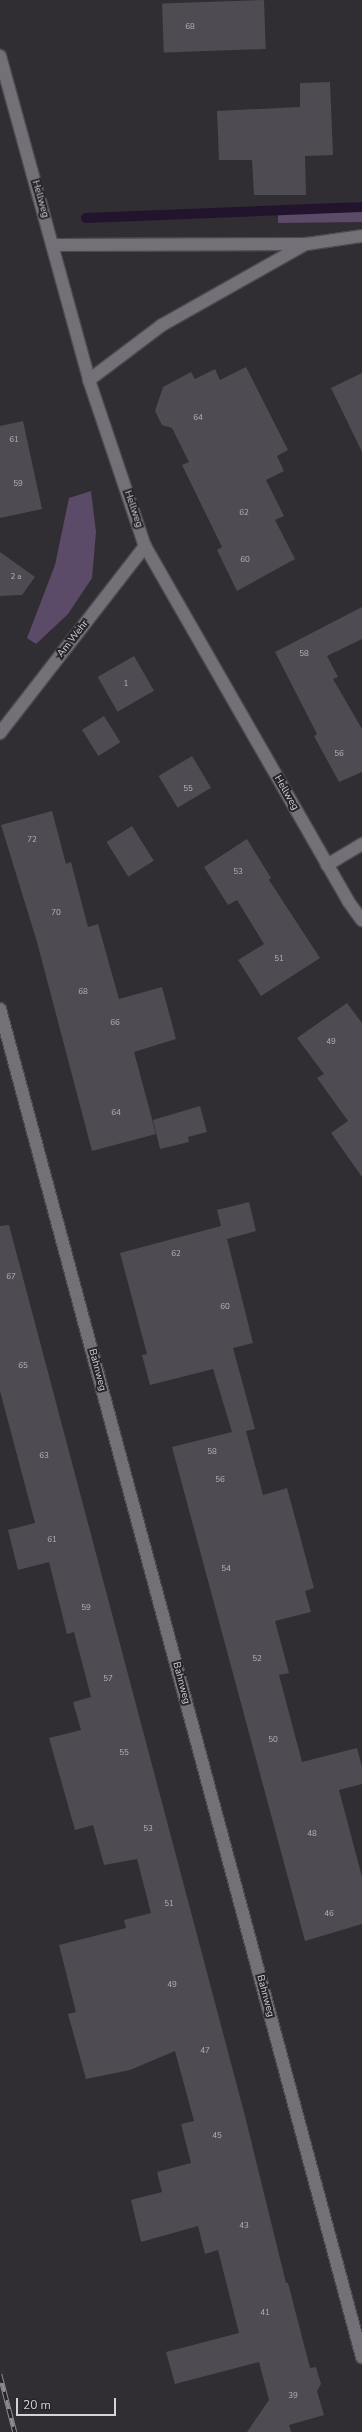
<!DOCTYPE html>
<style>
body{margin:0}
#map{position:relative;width:362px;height:2432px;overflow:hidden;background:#302d33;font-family:"Nunito Sans",sans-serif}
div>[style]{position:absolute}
.green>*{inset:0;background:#5b4b68}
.stream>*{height:10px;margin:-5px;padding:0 5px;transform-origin:5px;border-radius:5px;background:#22142d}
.building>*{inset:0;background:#4f4b52;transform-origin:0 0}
.roads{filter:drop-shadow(1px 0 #4d4a50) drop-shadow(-1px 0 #4d4a50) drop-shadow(0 1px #4d4a50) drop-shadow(0 -1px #4d4a50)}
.service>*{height:12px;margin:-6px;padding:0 6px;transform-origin:6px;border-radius:6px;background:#747077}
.minor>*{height:12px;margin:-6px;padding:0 6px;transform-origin:6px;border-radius:6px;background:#747077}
.tertiary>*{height:12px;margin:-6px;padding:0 6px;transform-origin:6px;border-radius:6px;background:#747077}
.rail>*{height:4.5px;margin-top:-2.25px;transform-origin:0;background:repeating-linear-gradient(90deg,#262329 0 9px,#8e8b90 0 18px);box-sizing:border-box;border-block:1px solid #8e8b90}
span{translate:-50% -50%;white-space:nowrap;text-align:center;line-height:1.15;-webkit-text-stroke:4px #262329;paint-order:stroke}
.number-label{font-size:8px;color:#b4b1b6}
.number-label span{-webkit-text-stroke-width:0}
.street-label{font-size:10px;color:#d5d3d7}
.scale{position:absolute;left:16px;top:2398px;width:100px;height:18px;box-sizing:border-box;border:2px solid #d5d3d7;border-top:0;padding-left:5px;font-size:12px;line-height:14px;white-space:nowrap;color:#d5d3d7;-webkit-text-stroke:3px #262329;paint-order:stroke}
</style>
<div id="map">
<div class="green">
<div style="clip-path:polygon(362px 202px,362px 222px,278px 223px,278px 207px)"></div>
<div style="clip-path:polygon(91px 491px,96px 532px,92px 578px,68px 614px,36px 644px,27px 638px,55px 565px,69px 498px)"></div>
</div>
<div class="stream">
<div style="left:86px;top:218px;width:276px;rotate:-2.3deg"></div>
</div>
<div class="building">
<div style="left:264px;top:0;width:49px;height:102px;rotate:88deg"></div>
<div style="clip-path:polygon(330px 82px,333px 155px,305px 156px,306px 195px,254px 195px,252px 160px,219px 160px,217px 111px,300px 107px,300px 83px)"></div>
<div style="clip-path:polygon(246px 367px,288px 450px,277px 456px,284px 471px,266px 480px,284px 516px,275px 520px,295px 559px,237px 591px,217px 550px,222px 547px,182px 465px,189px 462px,172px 428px,162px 425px,155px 411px,163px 387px,191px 372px,195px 379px,215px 369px,220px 380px)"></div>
<div style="clip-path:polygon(362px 373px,362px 452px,331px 388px)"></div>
<div style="clip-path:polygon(23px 421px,42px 509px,0 518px,0 426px)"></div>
<div style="clip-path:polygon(0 552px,35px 577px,22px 595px,0 596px)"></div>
<div style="clip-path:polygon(362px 607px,362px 639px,327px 656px,338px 677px,333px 679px,362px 729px,362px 772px,339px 782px,314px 736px,317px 734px,275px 652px)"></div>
<div style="left:134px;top:656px;width:40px;height:42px;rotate:60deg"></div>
<div style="left:104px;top:716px;width:31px;height:26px;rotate:58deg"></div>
<div style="left:192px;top:756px;width:37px;height:39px;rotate:59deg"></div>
<div style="clip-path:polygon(52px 811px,66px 864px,71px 862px,88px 927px,98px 924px,119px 999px,162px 987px,176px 1039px,134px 1052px,156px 1134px,92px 1151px,37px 942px,1px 825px)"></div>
<div style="left:132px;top:826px;width:41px;height:30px;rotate:58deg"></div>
<div style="clip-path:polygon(247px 839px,271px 878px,269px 880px,320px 958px,261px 996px,238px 960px,264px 944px,237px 900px,228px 905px,204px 867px)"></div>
<div style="clip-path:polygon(347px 1003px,362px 1023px,362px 1177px,331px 1133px,348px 1121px,317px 1078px,324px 1074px,297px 1038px)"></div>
<div style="clip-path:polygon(200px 1106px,207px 1132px,188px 1137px,189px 1142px,160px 1149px,153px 1120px)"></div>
<div style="clip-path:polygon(249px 1202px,256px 1231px,227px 1239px,253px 1343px,233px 1348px,255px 1429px,246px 1431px,263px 1495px,287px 1488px,314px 1588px,305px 1591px,311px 1612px,275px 1621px,289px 1673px,279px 1675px,302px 1762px,357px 1748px,362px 1767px,362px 1784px,339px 1790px,362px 1877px,362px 1924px,305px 1941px,172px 1447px,232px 1432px,213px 1369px,150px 1385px,142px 1355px,147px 1354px,120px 1253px,221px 1226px,217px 1210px)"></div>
<div style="clip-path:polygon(9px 1225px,245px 2116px,286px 2283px,288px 2283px,310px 2368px,316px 2367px,321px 2384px,317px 2391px,324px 2415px,289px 2425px,291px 2432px,247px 2432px,269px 2400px,259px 2362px,175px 2384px,166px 2352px,239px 2333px,218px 2250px,205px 2254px,198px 2226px,141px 2242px,131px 2200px,162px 2192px,157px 2172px,191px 2163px,181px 2124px,194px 2121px,175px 2051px,130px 2070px,86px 2079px,68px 2014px,76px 2012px,59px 1945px,126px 1928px,124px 1920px,151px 1913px,137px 1859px,104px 1865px,93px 1825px,75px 1830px,49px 1738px,81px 1730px,73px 1702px,91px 1697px,74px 1632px,67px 1634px,49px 1562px,18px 1570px,8px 1530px,35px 1523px,0 1391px,0 1226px)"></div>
</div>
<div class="roads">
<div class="service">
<div style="left:327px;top:865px;width:41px;rotate:-31deg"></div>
</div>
<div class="minor">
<div style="left:53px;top:245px;width:254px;rotate:-0.2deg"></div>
<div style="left:307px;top:244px;width:56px;rotate:-8.3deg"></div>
<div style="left:89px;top:380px;width:91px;rotate:-37deg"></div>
<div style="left:162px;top:325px;width:165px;rotate:-29.4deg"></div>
<div style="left:0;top:733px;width:237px;rotate:-52.2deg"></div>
<div style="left:0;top:1009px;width:1396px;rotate:74.97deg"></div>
</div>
<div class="tertiary">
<div style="left:0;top:56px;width:336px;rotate:74.6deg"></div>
<div style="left:89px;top:380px;width:175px;rotate:71.4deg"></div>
<div style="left:145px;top:546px;width:409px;rotate:60.2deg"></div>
<div style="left:348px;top:901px;width:24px;rotate:54deg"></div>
</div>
</div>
<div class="rail">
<div style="left:0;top:2374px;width:60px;rotate:75.5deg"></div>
</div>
<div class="number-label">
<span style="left:190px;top:27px">68</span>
<span style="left:198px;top:418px">64</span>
<span style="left:14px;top:440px">61</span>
<span style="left:18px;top:484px">59</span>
<span style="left:244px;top:513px">62</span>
<span style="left:245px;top:560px">60</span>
<span style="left:16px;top:577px">2 a</span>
<span style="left:304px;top:654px">58</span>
<span style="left:126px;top:684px">1</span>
<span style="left:339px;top:754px">56</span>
<span style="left:188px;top:789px">55</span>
<span style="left:32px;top:840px">72</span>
<span style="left:238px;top:872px">53</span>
<span style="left:56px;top:913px">70</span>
<span style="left:279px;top:959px">51</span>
<span style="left:83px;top:992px">68</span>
<span style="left:115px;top:1023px">66</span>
<span style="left:331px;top:1042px">49</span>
<span style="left:116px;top:1113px">64</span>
<span style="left:176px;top:1254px">62</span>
<span style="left:11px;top:1277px">67</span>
<span style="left:225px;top:1307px">60</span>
<span style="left:23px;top:1366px">65</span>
<span style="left:212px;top:1452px">58</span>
<span style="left:44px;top:1456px">63</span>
<span style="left:220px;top:1480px">56</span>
<span style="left:52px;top:1540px">61</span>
<span style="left:226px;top:1569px">54</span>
<span style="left:86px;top:1608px">59</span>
<span style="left:257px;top:1659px">52</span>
<span style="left:108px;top:1679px">57</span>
<span style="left:273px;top:1740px">50</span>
<span style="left:124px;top:1753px">55</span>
<span style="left:148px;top:1829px">53</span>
<span style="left:312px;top:1834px">48</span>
<span style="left:169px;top:1904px">51</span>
<span style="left:329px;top:1914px">46</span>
<span style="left:172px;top:1985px">49</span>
<span style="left:205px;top:2051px">47</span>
<span style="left:217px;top:2136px">45</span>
<span style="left:244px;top:2226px">43</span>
<span style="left:265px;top:2313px">41</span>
<span style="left:293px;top:2396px">39</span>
</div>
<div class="street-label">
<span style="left:40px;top:199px;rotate:74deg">Hellweg</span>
<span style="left:133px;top:509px;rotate:71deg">Hellweg</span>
<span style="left:73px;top:639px;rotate:-52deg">Am Wehr</span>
<span style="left:286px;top:793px;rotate:60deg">Hellweg</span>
<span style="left:97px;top:1370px;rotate:75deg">Bahnweg</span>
<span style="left:181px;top:1683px;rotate:75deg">Bahnweg</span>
<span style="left:265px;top:1996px;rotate:75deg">Bahnweg</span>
</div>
<div class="scale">20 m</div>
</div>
